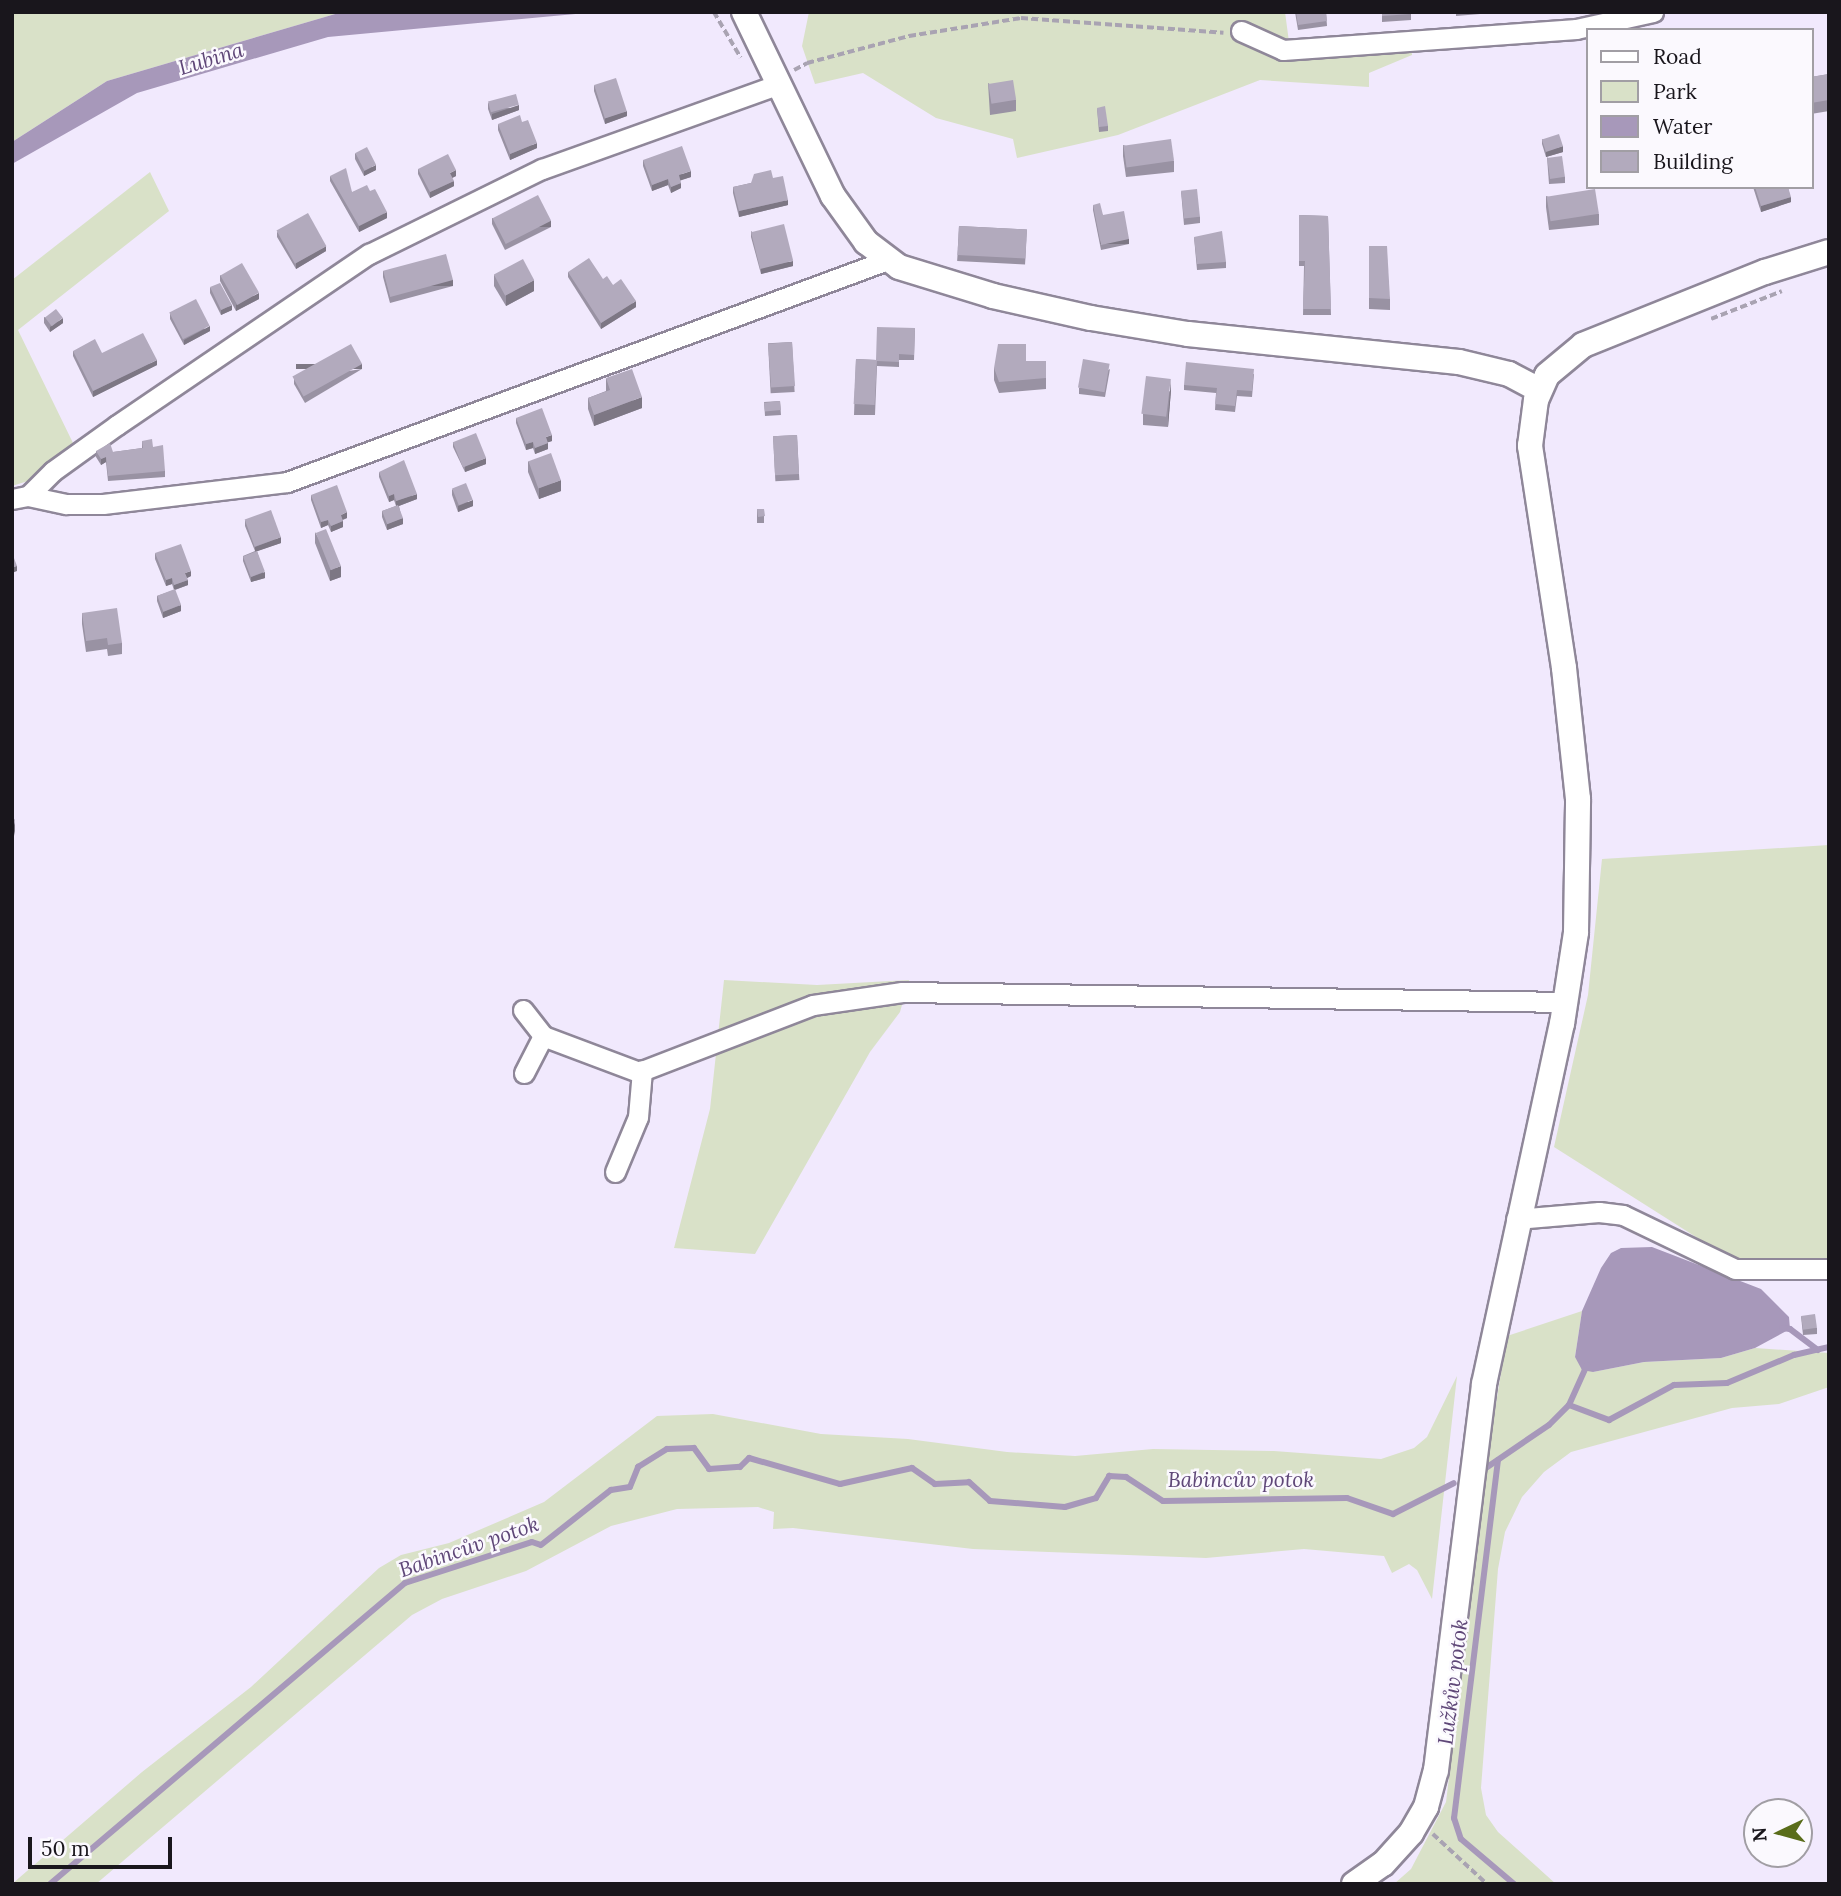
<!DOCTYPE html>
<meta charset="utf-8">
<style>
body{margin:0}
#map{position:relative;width:1841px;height:1896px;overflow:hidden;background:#f1e9fd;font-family:Lora,serif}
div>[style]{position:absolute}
.green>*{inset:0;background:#d9e1c8}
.water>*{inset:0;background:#a798ba}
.stream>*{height:6px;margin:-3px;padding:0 3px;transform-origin:3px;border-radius:3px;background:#a798ba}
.path>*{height:3.5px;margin-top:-1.75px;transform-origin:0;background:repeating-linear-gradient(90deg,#a9a3b2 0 7px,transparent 0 10.5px)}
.roads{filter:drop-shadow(2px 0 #8f8799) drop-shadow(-2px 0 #8f8799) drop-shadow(0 2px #8f8799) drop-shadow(0 -2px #8f8799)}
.minor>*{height:19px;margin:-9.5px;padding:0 9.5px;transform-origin:9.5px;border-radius:9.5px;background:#fff}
.major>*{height:24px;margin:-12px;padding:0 12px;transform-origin:12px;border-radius:12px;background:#fff}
.wall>*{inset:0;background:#9992a3;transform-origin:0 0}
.shaded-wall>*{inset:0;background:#7d7784;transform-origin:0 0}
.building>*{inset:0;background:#b2aabd;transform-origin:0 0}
span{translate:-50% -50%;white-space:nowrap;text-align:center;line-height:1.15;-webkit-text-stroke:5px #fbf9fe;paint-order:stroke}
.water-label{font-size:21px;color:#5f4778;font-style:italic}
.frame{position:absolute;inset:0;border:14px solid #19161c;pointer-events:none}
.legend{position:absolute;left:1586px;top:28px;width:228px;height:161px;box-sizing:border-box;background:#fbf9fe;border:2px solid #a19ea4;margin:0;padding:9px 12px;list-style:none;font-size:21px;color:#19161c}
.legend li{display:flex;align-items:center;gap:14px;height:35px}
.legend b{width:35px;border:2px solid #a19ea4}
.north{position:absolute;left:1743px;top:1798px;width:70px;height:70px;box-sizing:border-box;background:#fbf9fe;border:2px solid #a19ea4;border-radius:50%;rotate:265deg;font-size:19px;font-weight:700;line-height:28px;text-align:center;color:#19161c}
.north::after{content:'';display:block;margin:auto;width:24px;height:32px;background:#5a6d1b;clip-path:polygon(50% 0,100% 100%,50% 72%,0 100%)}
.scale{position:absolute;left:28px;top:1837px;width:144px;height:32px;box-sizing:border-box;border:4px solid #19161c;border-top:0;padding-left:9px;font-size:21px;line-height:24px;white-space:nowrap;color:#19161c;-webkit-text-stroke:5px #fbf9fe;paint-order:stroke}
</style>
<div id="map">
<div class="green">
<div style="clip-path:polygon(12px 12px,342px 12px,107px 81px,12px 142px)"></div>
<div style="clip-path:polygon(809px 12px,1285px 12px,1289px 42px,1411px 34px,1412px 55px,1369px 73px,1369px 87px,1260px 80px,1118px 135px,1017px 158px,1013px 139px,936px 118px,863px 73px,815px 84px,802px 46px)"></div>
<div style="clip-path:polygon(150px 172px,169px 211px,18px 330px,73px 443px,28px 481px,12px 486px,12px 280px)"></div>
<div style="clip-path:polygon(1829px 845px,1829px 1262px,1737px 1263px,1554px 1147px,1588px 995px,1602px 859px)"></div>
<div style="clip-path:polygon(724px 980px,817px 985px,909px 980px,900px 1012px,870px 1052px,755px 1254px,674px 1248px,710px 1109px)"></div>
<div style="clip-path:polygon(1582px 1311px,1575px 1357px,1593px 1372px,1644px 1362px,1721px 1358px,1755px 1348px,1829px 1353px,1829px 1387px,1779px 1404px,1732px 1408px,1571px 1452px,1544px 1472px,1522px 1497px,1505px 1532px,1498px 1569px,1481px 1788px,1486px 1815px,1498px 1832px,1556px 1884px,1394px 1884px,1411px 1869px,1446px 1802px,1492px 1428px,1507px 1336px)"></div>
<div style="clip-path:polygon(1457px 1376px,1432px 1599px,1417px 1570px,1409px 1564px,1392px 1573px,1384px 1556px,1304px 1549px,1206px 1558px,973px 1549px,793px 1528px,773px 1529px,774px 1512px,758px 1507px,677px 1509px,611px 1526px,526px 1571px,442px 1599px,412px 1615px,96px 1884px,12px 1884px,142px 1772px,251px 1687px,379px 1568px,401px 1555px,449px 1543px,544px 1502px,657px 1416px,713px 1414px,821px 1434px,908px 1439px,1007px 1452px,1075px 1456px,1153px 1449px,1274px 1451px,1381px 1459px,1414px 1448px,1427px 1437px)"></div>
</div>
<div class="water">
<div style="clip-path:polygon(342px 12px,597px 12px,328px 37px,137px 93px,12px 164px,12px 142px,107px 81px)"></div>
<div style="clip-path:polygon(1652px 1247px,1761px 1289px,1789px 1317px,1790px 1329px,1755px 1348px,1721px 1358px,1644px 1362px,1593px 1372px,1582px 1370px,1575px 1357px,1582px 1311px,1601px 1268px,1611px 1253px,1621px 1248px)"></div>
</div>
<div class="stream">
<div style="left:1782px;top:1328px;width:8px;rotate:7deg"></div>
<div style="left:1790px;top:1329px;width:35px;rotate:37deg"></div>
<div style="left:1569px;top:1405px;width:44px;rotate:-65.8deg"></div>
<div style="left:1498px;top:1460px;width:361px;rotate:97deg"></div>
<div style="left:1454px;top:1818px;width:22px;rotate:72deg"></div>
<div style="left:1461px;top:1839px;width:70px;rotate:40.3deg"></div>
<div style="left:1480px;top:1472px;width:83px;rotate:-34.3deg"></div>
<div style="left:1549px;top:1425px;width:28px;rotate:-45deg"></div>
<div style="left:1569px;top:1405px;width:43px;rotate:20.6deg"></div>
<div style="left:1609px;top:1420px;width:74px;rotate:-28.3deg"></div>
<div style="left:1674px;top:1385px;width:53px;rotate:-2.2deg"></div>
<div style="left:1727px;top:1383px;width:73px;rotate:-22.7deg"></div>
<div style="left:1794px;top:1355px;width:36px;rotate:-13deg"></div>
<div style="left:50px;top:1884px;width:465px;rotate:-40.3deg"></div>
<div style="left:405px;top:1583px;width:133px;rotate:-17.9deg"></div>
<div style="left:532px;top:1542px;width:9px;rotate:18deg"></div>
<div style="left:541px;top:1545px;width:89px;rotate:-38.2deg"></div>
<div style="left:611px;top:1490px;width:19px;rotate:-9deg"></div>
<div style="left:630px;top:1487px;width:22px;rotate:-68deg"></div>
<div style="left:638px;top:1467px;width:34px;rotate:-32deg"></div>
<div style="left:667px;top:1449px;width:27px;rotate:-2deg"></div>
<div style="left:694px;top:1448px;width:26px;rotate:54deg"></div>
<div style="left:709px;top:1469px;width:31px;rotate:-4deg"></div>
<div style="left:740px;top:1467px;width:13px;rotate:-45deg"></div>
<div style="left:749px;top:1458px;width:95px;rotate:15.9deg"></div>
<div style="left:840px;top:1484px;width:74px;rotate:-12.5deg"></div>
<div style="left:912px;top:1468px;width:28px;rotate:35deg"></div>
<div style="left:935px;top:1484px;width:34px;rotate:-3deg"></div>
<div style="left:969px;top:1482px;width:28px;rotate:42deg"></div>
<div style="left:990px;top:1501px;width:75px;rotate:4.6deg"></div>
<div style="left:1065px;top:1507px;width:32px;rotate:-16deg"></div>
<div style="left:1096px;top:1498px;width:26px;rotate:-59deg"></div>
<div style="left:1109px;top:1476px;width:17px;rotate:3deg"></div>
<div style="left:1126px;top:1477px;width:44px;rotate:33deg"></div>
<div style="left:1163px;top:1501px;width:184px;rotate:-0.9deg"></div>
<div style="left:1347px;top:1498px;width:49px;rotate:19.2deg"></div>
<div style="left:1393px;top:1514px;width:68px;rotate:-26.9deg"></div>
</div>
<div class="path">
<div style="left:714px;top:12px;width:53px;rotate:59.6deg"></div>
<div style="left:794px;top:70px;width:15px;rotate:-28deg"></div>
<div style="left:807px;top:63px;width:106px;rotate:-14.8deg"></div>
<div style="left:909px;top:36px;width:113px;rotate:-9.1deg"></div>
<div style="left:1021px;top:18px;width:203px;rotate:4.2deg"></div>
<div style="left:1711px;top:319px;width:76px;rotate:-21.5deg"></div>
<div style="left:1433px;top:1834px;width:74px;rotate:42.8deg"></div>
</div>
<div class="roads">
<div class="minor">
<div style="left:1241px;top:31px;width:46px;rotate:24.3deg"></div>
<div style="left:1283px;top:50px;width:294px;rotate:-4.1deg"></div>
<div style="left:1576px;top:29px;width:79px;rotate:-12.4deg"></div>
<div style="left:28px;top:496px;width:35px;rotate:-45deg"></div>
<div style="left:53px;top:471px;width:79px;rotate:-35.7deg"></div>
<div style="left:117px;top:425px;width:305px;rotate:-34.2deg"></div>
<div style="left:369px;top:254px;width:193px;rotate:-26.2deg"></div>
<div style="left:542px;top:169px;width:250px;rotate:-19.7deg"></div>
<div style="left:12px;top:499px;width:16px;rotate:-11deg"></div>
<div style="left:28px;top:496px;width:39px;rotate:12deg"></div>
<div style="left:66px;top:504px;width:37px"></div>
<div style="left:103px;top:504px;width:185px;rotate:-6.8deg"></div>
<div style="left:287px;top:482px;width:640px;rotate:-20.3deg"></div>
<div style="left:523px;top:1010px;width:33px;rotate:52deg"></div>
<div style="left:543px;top:1036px;width:103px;rotate:20.6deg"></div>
<div style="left:639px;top:1072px;width:186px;rotate:-21.1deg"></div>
<div style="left:813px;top:1005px;width:90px;rotate:-8.3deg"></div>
<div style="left:902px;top:992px;width:663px;rotate:0.86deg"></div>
<div style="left:524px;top:1073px;width:42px;rotate:-62.8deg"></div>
<div style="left:615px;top:1172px;width:60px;rotate:-67.3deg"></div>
<div style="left:638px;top:1117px;width:47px;rotate:-85.1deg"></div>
<div style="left:1516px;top:1219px;width:83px;rotate:-4.8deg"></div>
<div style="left:1599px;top:1212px;width:24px;rotate:7deg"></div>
<div style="left:1623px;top:1215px;width:124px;rotate:25.7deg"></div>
<div style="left:1735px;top:1269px;width:94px"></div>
</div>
<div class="major">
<div style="left:744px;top:12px;width:204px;rotate:64.2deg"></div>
<div style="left:833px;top:196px;width:57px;rotate:54.3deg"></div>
<div style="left:866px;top:242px;width:41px;rotate:37.1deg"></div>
<div style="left:899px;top:267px;width:98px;rotate:17.1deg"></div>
<div style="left:993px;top:296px;width:100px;rotate:12.7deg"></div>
<div style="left:1091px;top:318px;width:98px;rotate:9.4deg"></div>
<div style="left:1188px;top:334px;width:272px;rotate:5.9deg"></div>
<div style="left:1459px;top:362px;width:51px;rotate:13.5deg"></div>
<div style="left:1509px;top:374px;width:34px;rotate:28deg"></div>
<div style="left:1354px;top:1884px;width:35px;rotate:-35deg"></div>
<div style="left:1383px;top:1864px;width:42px;rotate:-47.9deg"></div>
<div style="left:1411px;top:1833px;width:30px;rotate:-60deg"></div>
<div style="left:1426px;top:1807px;width:38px;rotate:-75deg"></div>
<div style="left:1436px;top:1770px;width:389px;rotate:-82.9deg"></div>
<div style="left:1484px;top:1384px;width:368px;rotate:-77.8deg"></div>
<div style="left:1562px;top:1024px;width:93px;rotate:-81.3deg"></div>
<div style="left:1576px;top:932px;width:133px;rotate:-89.1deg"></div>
<div style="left:1578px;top:799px;width:132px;rotate:-96.1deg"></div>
<div style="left:1564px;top:668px;width:225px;rotate:-98.7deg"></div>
<div style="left:1530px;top:446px;width:46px;rotate:-82.6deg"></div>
<div style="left:1536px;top:400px;width:27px;rotate:-66deg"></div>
<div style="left:1547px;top:375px;width:47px;rotate:-39.8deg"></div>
<div style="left:1583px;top:345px;width:196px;rotate:-21.9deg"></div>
<div style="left:1765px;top:272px;width:67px;rotate:-17.4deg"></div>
</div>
</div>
<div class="wall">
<div style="clip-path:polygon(1295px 12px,1326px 12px,1327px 26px,1298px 30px)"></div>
<div style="clip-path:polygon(1382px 12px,1411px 12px,1411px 20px,1382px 22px)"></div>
<div style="clip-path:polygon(1456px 12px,1480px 12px,1480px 14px,1456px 16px)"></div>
<div style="clip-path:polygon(1829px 74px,1829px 111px,1811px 114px,1811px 77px)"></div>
<div style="clip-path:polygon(988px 83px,1016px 100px,1016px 111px,990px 115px)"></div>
<div style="clip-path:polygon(594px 85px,627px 116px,605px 124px,594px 91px)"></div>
<div style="clip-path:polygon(488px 103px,519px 110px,492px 120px,488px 109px)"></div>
<div style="clip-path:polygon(1097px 108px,1108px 126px,1108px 131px,1099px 132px)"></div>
<div style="clip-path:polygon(498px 124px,537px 148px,510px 160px,498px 130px)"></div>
<div style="clip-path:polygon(1542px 139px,1563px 152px,1546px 157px,1542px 144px)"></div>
<div style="clip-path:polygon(1123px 145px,1174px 161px,1174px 172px,1126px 177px,1123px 156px)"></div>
<div style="clip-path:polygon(355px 153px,376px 170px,364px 176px,355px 159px)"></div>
<div style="clip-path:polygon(1547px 157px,1565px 177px,1565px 183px,1549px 184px)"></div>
<div style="clip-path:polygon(643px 160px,691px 177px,680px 180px,681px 188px,671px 193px,668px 185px,652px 191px,643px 166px)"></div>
<div style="clip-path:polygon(418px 169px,456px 176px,452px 178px,454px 186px,430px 198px,418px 174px)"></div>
<div style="clip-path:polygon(330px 176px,352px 192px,370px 191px,387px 218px,359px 232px,330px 181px)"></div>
<div style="clip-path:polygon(773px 178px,788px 205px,739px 217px,733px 193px,733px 187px)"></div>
<div style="clip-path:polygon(1753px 187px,1788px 187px,1791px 202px,1761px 212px)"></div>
<div style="clip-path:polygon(1181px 191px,1200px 217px,1200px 223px,1184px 225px)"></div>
<div style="clip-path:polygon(1546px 196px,1599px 214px,1599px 225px,1549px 230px,1546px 207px)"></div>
<div style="clip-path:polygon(1093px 205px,1103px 215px,1129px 244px,1101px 250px,1093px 210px)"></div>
<div style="clip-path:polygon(1299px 215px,1328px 216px,1331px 315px,1303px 315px,1304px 266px,1299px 266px)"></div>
<div style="clip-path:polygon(492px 218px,551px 227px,505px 250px,492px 224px)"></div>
<div style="left:959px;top:226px;width:68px;height:35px;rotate:3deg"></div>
<div style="clip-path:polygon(751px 231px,793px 266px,761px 274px,751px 237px)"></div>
<div style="clip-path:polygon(277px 232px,326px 251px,296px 269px,277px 237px)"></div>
<div style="clip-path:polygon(1194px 237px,1226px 262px,1226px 268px,1197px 270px)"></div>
<div style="clip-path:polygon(1369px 246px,1390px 299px,1390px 310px,1369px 309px)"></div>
<div style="clip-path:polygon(383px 271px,453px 286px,390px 303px,383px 277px)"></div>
<div style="clip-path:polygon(568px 272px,613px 285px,636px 307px,601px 329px,568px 277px)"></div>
<div style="clip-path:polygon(220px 275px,259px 299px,236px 311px,220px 281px)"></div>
<div style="clip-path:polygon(494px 275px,534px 291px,506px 306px,494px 286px)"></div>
<div style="clip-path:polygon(210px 287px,232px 310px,221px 315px,210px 293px)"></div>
<div style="clip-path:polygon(170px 313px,210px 331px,184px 345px,170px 319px)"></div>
<div style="clip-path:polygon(44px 317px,63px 323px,50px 332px,44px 323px)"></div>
<div style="clip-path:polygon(915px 328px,914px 360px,899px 360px,899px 367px,877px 366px,875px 415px,854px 415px,856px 359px,876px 360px)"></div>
<div style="left:792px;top:342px;width:50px;height:24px;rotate:87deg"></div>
<div style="clip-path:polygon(73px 351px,102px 353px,157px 365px,93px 397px,73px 356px)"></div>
<div style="clip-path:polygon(1026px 361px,1046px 361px,1046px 389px,999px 393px,994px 380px,994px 368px)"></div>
<div style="clip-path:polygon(362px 369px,305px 403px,294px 384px,294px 379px)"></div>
<div style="clip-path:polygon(1110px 369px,1105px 397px,1079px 394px,1079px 388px)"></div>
<div style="clip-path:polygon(1254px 374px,1252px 397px,1237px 396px,1235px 412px,1215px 410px,1216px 393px,1184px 390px,1184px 385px)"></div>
<div style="clip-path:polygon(606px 378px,642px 408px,594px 426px,588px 409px,588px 398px,606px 391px)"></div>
<div style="clip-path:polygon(1171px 390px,1168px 427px,1143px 425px,1143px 414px)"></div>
<div style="left:780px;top:401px;width:14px;height:16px;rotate:86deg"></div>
<div style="clip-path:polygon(516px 418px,552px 441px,548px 442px,548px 449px,535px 454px,533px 448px,526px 450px,516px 423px)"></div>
<div style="left:797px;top:435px;width:45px;height:24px;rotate:87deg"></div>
<div style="clip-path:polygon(142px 441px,153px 447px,165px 471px,165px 477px,108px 481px,106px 462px,101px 465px,96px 457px,96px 451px,113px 452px,142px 448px)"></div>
<div style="clip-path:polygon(453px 442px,486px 464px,465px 472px,453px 447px)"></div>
<div style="clip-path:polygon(528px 461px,561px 491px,539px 499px,528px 472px)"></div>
<div style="clip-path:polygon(379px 472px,417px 499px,399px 506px,403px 524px,387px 530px,382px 517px,382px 511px,396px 506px,394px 500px,389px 502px,379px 477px)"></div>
<div style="clip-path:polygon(452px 489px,473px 506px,458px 512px,452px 495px)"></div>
<div style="clip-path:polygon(311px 495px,347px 518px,343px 520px,343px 527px,331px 532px,328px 525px,321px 528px,311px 500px)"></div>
<div style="left:757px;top:509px;width:7px;height:14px"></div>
<div style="clip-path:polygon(245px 520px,281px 543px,257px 551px,265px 578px,251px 582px,243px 561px,243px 556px,255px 551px,245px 526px)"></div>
<div style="clip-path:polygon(315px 532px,341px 577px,330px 581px,315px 543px)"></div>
<div style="clip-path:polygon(155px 553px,191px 576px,187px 578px,188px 585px,175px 590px,181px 611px,163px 618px,157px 601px,157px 596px,174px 590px,172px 584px,166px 586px,155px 559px)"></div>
<div style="clip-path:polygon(82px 613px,122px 643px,122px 654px,108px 656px,107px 649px,86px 652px,82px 624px)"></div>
<div style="clip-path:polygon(1801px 1316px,1817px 1328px,1817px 1334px,1803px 1335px)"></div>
</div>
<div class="shaded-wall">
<div style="clip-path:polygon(519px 105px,519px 110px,492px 120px,492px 114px)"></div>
<div style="clip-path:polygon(627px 111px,627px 116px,605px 124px,605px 118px)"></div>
<div style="clip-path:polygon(537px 143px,537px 148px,510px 160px,510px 154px)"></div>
<div style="clip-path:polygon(1563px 146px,1563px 152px,1546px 157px,1546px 151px)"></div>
<div style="clip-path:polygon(376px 165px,376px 170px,364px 176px,364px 171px)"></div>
<div style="clip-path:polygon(456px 170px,456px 176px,450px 179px,450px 173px)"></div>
<div style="clip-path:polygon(691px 171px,691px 177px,679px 181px,679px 175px)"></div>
<div style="clip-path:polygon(668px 179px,668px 185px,652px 191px,652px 185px)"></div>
<div style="clip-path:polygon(454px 181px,454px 186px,430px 198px,430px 192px)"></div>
<div style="clip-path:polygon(681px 183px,681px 188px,671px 193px,671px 187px)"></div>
<div style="clip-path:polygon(1791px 197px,1791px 202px,1761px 212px,1761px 206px)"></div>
<div style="clip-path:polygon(788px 200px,788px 205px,739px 217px,739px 211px)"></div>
<div style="clip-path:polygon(387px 212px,387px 218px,359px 232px,359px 226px)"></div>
<div style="left:551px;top:221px;width:6px;height:51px;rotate:90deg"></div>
<div style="left:1129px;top:239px;width:5px;height:29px;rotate:90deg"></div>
<div style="clip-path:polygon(326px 246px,326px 251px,296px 269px,296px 263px)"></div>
<div style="clip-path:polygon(793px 261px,793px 266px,761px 274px,761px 268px)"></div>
<div style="left:453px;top:280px;width:6px;height:65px;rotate:90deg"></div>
<div style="clip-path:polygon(534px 280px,534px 291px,506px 306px,506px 295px)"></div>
<div style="clip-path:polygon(259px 293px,259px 299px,236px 311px,236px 305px)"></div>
<div style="clip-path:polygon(636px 301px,636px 307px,601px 329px,601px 323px)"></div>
<div style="clip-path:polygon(232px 305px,232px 310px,221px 315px,221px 310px)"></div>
<div style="clip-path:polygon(63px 318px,63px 323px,50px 332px,50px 327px)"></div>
<div style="clip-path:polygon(210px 326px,210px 331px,184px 345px,184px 340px)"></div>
<div style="clip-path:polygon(157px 360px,157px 365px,93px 397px,93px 391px)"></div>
<div style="left:362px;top:364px;width:5px;height:66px;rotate:90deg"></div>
<div style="clip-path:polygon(1171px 379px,1171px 390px,1168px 427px,1168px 416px)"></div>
<div style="clip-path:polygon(642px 397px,642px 408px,594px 426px,594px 415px)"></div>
<div style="clip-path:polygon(552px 435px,552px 441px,546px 443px,546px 437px)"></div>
<div style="clip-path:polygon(533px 442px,533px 448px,526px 450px,526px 444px)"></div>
<div style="clip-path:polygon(548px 443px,548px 449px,535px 454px,535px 448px)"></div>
<div style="clip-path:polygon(106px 457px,106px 462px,101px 465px,101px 459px)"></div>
<div style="clip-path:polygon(486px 458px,486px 464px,465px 472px,465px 466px)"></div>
<div style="clip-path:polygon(561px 480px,561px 491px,539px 499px,539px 488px)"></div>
<div style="clip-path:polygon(394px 494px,394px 500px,389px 502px,389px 496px)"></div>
<div style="clip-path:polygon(417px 494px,417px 499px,396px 507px,396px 501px)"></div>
<div style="clip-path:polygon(473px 500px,473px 506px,458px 512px,458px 506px)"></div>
<div style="clip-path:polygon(347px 512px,347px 518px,341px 520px,341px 515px)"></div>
<div style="clip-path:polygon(403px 518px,403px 524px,387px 530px,387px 524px)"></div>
<div style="clip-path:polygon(328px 520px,328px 525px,321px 528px,321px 522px)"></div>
<div style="clip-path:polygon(343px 521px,343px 527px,331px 532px,331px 526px)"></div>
<div style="clip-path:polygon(281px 537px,281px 543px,255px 552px,255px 547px)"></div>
<div style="clip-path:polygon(17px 566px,17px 571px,12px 573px,12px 567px)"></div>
<div style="clip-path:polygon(341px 566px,341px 577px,330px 581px,330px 570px)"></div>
<div style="clip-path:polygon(191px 571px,191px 576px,185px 579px,185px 573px)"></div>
<div style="clip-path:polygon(265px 572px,265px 578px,251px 582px,251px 577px)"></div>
<div style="clip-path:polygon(172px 578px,172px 584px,166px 586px,166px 580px)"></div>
<div style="clip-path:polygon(188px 580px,188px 585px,174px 590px,174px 585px)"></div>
<div style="clip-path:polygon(181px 605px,181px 611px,163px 618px,163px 612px)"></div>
<div style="clip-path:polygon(15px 820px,15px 831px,12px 846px,12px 835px)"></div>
</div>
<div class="building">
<div style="clip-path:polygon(1296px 12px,1326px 12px,1327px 21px,1298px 25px)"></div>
<div style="clip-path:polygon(1382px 12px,1411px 12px,1411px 14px,1382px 16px)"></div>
<div style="clip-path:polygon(1829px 74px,1829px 100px,1811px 103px,1811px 77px)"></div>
<div style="left:616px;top:78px;width:35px;height:23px;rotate:72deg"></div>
<div style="left:1013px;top:80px;width:20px;height:25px;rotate:81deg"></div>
<div style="left:516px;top:94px;width:11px;height:29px;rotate:75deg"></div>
<div style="clip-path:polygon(1105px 106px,1108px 126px,1099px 127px,1097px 108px)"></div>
<div style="clip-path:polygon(520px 115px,522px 122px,528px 120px,537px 143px,510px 154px,498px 124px)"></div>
<div style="left:1559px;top:134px;width:13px;height:18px;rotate:72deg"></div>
<div style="left:1171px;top:139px;width:22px;height:48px;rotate:82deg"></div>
<div style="clip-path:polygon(682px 146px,691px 171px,679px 175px,681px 183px,671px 187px,668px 179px,652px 185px,643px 160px)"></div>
<div style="left:367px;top:147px;width:20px;height:13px;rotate:63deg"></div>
<div style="clip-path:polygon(448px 154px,456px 170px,450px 173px,454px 181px,430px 192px,418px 169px)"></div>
<div style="left:1562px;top:156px;width:21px;height:15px;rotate:82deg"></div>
<div style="clip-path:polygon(346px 168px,352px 192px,367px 185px,370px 191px,375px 189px,387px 212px,359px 226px,330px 176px)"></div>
<div style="clip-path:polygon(771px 170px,773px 178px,783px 176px,788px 200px,739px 211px,733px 187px,751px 183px,754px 174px)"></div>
<div style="clip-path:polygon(1755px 187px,1788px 187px,1791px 197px,1761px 206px)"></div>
<div style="left:1197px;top:189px;width:28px;height:16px;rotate:84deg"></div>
<div style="left:1595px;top:189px;width:25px;height:49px;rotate:81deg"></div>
<div style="left:538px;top:195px;width:29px;height:51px;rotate:63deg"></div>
<div style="clip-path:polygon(1100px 203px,1103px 215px,1124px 211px,1129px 239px,1101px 245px,1093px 205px)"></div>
<div style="left:308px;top:213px;width:38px;height:36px;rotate:61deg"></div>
<div style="clip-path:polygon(1299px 215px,1328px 216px,1331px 309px,1303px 309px,1305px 261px,1299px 261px)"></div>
<div style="left:784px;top:224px;width:38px;height:34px;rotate:76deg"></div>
<div style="left:959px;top:226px;width:68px;height:29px;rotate:3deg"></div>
<div style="clip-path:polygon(1222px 231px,1226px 262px,1197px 264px,1194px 237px)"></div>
<div style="clip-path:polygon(1369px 246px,1387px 246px,1390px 299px,1369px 298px)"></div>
<div style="left:446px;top:254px;width:27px;height:65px;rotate:75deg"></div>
<div style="clip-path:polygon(589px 258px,603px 279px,607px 276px,613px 285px,621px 279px,636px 301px,601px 323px,568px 272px)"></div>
<div style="left:523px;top:259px;width:24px;height:33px;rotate:62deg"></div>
<div style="left:242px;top:263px;width:34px;height:25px;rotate:60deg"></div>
<div style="clip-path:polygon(220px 283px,232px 305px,221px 310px,210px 287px)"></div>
<div style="left:196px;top:299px;width:30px;height:30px;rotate:63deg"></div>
<div style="left:56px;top:309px;width:11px;height:14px;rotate:52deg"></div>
<div style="clip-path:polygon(877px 327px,915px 328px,914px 355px,899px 354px,899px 362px,877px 361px,876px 360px)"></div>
<div style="clip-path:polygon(143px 333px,157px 360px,93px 391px,73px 351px,95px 339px,102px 353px)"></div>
<div style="left:792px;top:342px;width:44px;height:24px;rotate:86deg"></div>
<div style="left:351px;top:344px;width:23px;height:67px;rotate:61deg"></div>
<div style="clip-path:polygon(998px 344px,1026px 344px,1026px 361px,1046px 361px,1046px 378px,999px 382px,994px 368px)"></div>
<div style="left:856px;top:359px;width:21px;height:45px;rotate:3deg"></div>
<div style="left:1083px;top:359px;width:27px;height:29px;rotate:10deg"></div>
<div style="clip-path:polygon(1186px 362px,1254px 369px,1252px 391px,1237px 390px,1235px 406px,1215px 404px,1217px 388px,1184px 385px)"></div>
<div style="clip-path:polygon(632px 369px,642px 397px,594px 415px,588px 398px,610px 390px,606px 378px)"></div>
<div style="left:1146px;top:376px;width:25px;height:38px;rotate:7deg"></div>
<div style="left:780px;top:401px;width:9px;height:16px;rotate:84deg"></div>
<div style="clip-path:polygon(542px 408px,552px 435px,546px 437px,548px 443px,535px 448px,533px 442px,526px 444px,516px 418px)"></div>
<div style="left:476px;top:433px;width:27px;height:25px;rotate:68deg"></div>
<div style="left:797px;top:435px;width:39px;height:24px;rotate:87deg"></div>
<div style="clip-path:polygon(152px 439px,153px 447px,163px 445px,165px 471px,108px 476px,106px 457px,101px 459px,96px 451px,110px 443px,113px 452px,143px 448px,142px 441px)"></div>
<div style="left:551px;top:453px;width:29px;height:24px;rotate:70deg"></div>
<div style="clip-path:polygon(404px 460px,417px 494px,396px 501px,394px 494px,389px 496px,379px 472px)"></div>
<div style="left:466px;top:483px;width:18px;height:15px;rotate:68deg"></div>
<div style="clip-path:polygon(337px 485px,347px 512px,341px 515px,343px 521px,331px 526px,328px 520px,321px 522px,311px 495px)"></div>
<div style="left:398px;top:505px;width:14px;height:17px;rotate:69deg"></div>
<div style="clip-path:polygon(757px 509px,764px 509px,765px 516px,758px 517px)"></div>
<div style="left:271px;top:510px;width:29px;height:28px;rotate:70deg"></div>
<div style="left:326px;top:529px;width:40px;height:11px;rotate:68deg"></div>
<div style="clip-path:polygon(181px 544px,191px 571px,185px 573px,188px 580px,174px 585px,172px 578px,166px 580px,155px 553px)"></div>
<div style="left:257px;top:551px;width:22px;height:15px;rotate:69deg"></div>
<div style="clip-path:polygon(12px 553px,17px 566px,12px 567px)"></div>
<div style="left:175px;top:589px;width:17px;height:19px;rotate:69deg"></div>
<div style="clip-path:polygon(117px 608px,122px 643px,108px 645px,107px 638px,86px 641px,82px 613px)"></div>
<div style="clip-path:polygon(12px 816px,15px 820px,12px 835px)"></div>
<div style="left:1815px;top:1314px;width:14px;height:14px;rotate:82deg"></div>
</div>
<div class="water-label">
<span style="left:211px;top:59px;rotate:-17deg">Lubina</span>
<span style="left:1241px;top:1480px">Babincův potok</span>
<span style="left:469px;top:1547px;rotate:-19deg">Babincův potok</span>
<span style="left:1453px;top:1682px;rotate:-83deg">Lužkův potok</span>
</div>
<div class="frame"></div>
<ul class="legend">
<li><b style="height:9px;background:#fff"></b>Road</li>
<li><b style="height:19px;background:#d9e1c8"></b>Park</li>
<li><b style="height:19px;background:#a798ba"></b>Water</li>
<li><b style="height:19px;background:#b2aabd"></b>Building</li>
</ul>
<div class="north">N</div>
<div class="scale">50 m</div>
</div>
